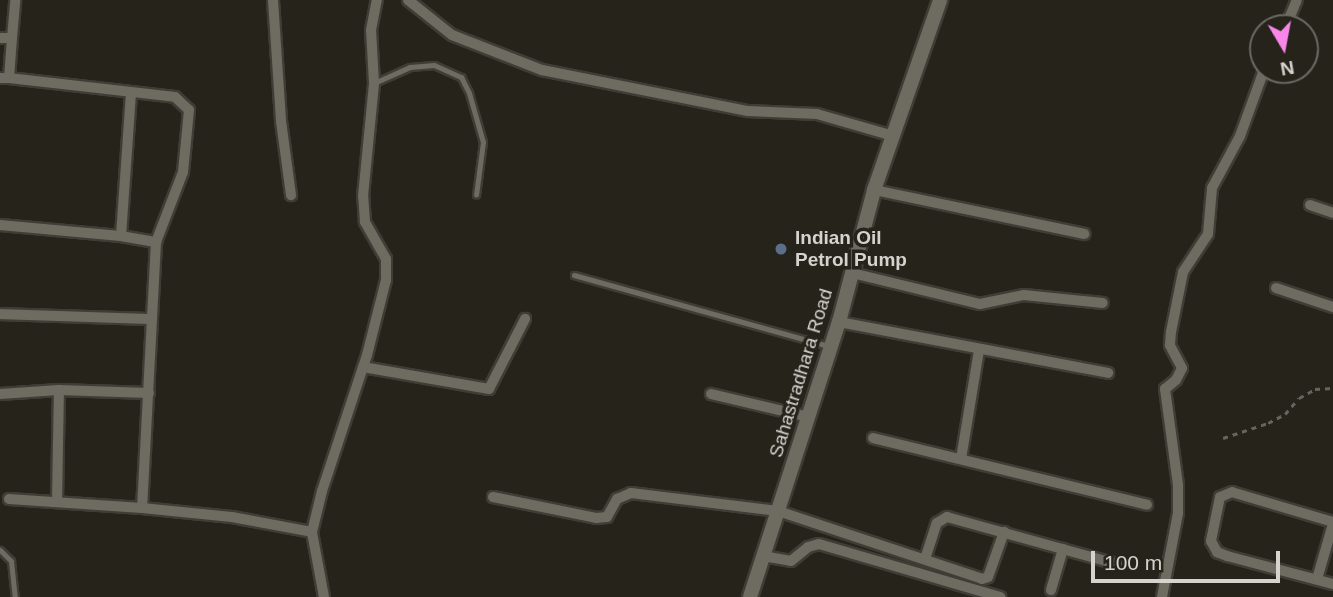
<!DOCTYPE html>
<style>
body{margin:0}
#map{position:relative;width:1333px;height:597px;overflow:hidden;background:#26231b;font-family:Helvetica,sans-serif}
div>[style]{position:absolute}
.path>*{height:2.5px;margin-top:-1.25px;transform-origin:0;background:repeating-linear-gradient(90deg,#66645d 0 5px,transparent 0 10px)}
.roads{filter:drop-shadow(2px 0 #3f3d36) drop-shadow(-2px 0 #3f3d36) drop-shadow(0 2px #3f3d36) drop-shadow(0 -2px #3f3d36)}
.lane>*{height:5px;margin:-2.5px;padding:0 2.5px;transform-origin:2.5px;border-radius:2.5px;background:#6e6b61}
.street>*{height:10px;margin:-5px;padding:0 5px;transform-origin:5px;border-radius:5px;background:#6e6b61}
.secondary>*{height:14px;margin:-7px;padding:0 7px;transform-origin:7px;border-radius:7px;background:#6e6b61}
.dots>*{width:19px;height:19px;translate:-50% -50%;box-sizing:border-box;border:4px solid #26231b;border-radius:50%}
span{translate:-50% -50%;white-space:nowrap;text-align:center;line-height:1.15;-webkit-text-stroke:7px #26231b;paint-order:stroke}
.poi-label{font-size:19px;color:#d5d3ce;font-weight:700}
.left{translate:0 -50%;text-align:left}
.street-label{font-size:19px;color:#d5d3ce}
.north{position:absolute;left:1249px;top:14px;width:70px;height:70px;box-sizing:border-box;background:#26231b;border:2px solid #6c6963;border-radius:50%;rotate:170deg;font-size:19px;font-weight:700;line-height:28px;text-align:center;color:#d5d3ce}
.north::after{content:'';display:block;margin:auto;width:24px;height:32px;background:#f987e9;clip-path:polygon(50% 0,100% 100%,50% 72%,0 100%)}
.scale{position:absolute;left:1091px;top:551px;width:189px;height:32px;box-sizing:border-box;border:4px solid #d5d3ce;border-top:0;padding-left:9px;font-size:21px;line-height:24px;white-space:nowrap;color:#d5d3ce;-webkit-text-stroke:5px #26231b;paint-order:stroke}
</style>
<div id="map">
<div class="path">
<div style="left:1223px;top:438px;width:47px;rotate:-18.4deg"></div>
<div style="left:1268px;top:423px;width:19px;rotate:-28deg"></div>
<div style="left:1285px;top:414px;width:21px;rotate:-49deg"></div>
<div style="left:1299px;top:398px;width:18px;rotate:-29deg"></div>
<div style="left:1315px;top:389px;width:18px;rotate:-3deg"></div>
</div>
<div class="roads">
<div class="lane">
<div style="left:374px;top:83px;width:39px;rotate:-24deg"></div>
<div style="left:410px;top:67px;width:24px;rotate:-5deg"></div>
<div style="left:434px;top:65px;width:30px;rotate:24deg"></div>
<div style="left:461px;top:77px;width:18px;rotate:63deg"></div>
<div style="left:469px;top:93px;width:51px;rotate:74.1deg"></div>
<div style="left:483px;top:142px;width:53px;rotate:97.5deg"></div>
<div style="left:574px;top:275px;width:264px;rotate:15.6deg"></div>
<div style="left:0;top:550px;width:16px;rotate:45deg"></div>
<div style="left:11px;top:561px;width:36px;rotate:84deg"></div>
</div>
<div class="street">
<div style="left:273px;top:0;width:121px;rotate:86.2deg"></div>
<div style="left:281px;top:121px;width:75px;rotate:82.3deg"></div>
<div style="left:408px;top:0;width:56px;rotate:38.5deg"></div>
<div style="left:452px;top:35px;width:97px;rotate:21.3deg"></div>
<div style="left:542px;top:70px;width:210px;rotate:11.3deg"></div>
<div style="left:748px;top:111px;width:69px;rotate:2.5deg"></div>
<div style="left:817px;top:114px;width:79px;rotate:16.1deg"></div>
<div style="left:1285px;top:28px;width:30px;rotate:-67deg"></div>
<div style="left:0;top:38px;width:12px"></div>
<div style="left:12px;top:38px;width:38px;rotate:-85deg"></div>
<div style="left:0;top:78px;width:9px"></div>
<div style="left:9px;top:78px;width:40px;rotate:-85.7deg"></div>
<div style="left:9px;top:78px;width:167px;rotate:6.5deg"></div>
<div style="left:175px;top:97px;width:19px;rotate:43deg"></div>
<div style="left:189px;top:110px;width:62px;rotate:95.5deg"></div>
<div style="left:183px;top:172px;width:75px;rotate:111.1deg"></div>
<div style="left:156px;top:242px;width:266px;rotate:93deg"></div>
<div style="left:142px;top:508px;width:90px;rotate:5.7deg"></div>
<div style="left:232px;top:517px;width:81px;rotate:10.6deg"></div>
<div style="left:874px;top:190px;width:215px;rotate:11.8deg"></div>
<div style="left:1310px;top:205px;width:24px;rotate:19deg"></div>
<div style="left:0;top:225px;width:121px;rotate:5.2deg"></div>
<div style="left:121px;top:236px;width:36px;rotate:10deg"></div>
<div style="left:121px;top:236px;width:142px;rotate:-86deg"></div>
<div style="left:852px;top:273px;width:132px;rotate:13.6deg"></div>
<div style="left:980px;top:304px;width:45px;rotate:-11.6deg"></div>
<div style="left:1024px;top:295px;width:79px;rotate:5.8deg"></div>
<div style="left:1276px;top:288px;width:60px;rotate:18.4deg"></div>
<div style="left:0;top:314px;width:151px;rotate:1.9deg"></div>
<div style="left:839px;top:322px;width:274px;rotate:10.7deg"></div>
<div style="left:363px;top:367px;width:128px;rotate:9.9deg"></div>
<div style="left:489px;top:389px;width:79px;rotate:-62.8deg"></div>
<div style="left:0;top:394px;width:59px;rotate:-3.9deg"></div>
<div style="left:59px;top:390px;width:90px;rotate:1.9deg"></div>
<div style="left:711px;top:394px;width:100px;rotate:13.3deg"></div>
<div style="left:873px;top:438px;width:282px;rotate:13.7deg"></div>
<div style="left:961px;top:459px;width:110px;rotate:-80.6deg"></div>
<div style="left:493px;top:497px;width:105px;rotate:11.5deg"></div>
<div style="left:596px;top:518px;width:11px;rotate:-5deg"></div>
<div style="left:607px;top:517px;width:21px;rotate:-61deg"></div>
<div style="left:617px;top:499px;width:15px;rotate:-23deg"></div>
<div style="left:631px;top:493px;width:148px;rotate:7deg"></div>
<div style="left:778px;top:511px;width:215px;rotate:18.4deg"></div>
<div style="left:982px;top:579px;width:6px;rotate:-18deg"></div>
<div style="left:988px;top:577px;width:48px;rotate:-70.4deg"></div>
<div style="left:9px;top:499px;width:133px;rotate:3.9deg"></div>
<div style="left:57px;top:502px;width:112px;rotate:-89deg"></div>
<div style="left:1333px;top:522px;width:105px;rotate:-163.5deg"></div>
<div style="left:1232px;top:492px;width:13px;rotate:157deg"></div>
<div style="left:1220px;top:497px;width:45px;rotate:101.6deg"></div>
<div style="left:1211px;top:541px;width:13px;rotate:61deg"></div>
<div style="left:1217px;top:552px;width:11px;rotate:22deg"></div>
<div style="left:1227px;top:556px;width:110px;rotate:14.8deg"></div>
<div style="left:763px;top:556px;width:28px;rotate:10deg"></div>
<div style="left:791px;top:561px;width:22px;rotate:-39deg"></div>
<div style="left:808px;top:547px;width:11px;rotate:-15deg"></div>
<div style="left:819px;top:544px;width:189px;rotate:16.3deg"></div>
<div style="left:925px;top:559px;width:38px;rotate:-72deg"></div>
<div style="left:937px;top:523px;width:12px;rotate:-31deg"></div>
<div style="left:947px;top:517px;width:176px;rotate:15.5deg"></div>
<div style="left:1317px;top:579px;width:57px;rotate:-73.8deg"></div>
<div style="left:1051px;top:590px;width:43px;rotate:-73.7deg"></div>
<div style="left:324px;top:597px;width:66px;rotate:-100.5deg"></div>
<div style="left:312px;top:532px;width:42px;rotate:-76.3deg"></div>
<div style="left:322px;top:491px;width:143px;rotate:-71.7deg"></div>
<div style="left:367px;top:355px;width:77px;rotate:-75.8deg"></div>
<div style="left:386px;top:280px;width:21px;rotate:-90deg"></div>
<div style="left:386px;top:259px;width:43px;rotate:-119.6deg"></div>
<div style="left:365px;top:222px;width:26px;rotate:-94deg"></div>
<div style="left:363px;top:196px;width:114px;rotate:-84.4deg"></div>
<div style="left:374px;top:83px;width:53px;rotate:-93.2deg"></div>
<div style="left:371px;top:30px;width:31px;rotate:-79deg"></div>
<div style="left:1162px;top:597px;width:86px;rotate:-79.2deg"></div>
<div style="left:1178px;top:513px;width:28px;rotate:-90deg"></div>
<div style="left:1178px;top:485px;width:97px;rotate:-97.7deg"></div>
<div style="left:1165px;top:389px;width:14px;rotate:-39deg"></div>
<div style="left:1176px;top:380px;width:13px;rotate:-63deg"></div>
<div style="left:1182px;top:368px;width:26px;rotate:-118deg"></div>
<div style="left:1170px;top:345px;width:13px;rotate:-86deg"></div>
<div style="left:1171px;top:332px;width:61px;rotate:-78.7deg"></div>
<div style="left:1183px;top:272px;width:45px;rotate:-56.7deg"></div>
<div style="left:1208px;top:234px;width:46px;rotate:-85deg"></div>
<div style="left:1212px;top:188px;width:59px;rotate:-61.7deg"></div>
<div style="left:1240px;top:136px;width:70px;rotate:-70deg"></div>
</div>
<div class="secondary">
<div style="left:750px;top:597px;width:289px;rotate:-72.1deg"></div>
<div style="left:839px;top:322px;width:137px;rotate:-75.1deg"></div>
<div style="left:874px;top:190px;width:201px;rotate:-70.8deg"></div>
</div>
</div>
<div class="dots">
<div style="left:781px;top:249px;background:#5c6f8a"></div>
</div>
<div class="poi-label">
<span class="left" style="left:795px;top:249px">Indian Oil<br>Petrol Pump</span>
</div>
<div class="street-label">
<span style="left:801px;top:373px;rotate:-73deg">Sahastradhara Road</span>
</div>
<div class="north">N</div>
<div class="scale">100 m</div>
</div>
